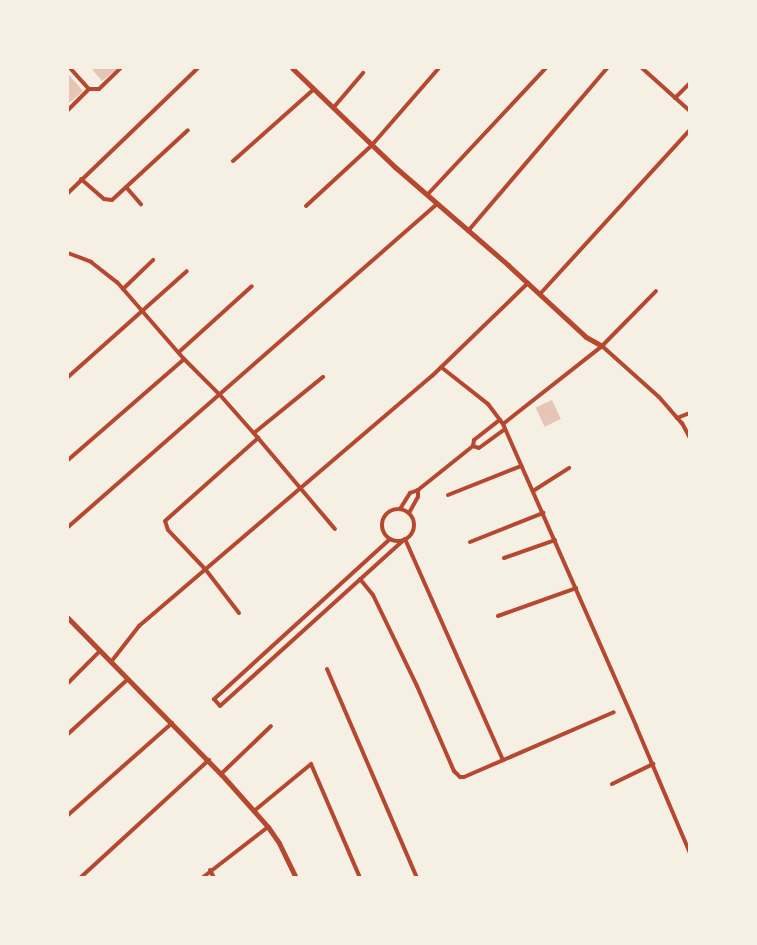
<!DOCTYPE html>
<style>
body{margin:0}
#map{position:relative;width:757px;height:945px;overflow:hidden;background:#f6efe4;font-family:"Exo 2",sans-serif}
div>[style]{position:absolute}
.building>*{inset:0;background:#e6c5b7;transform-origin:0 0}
.minor>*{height:4px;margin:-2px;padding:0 2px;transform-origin:2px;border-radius:2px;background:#b5482f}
.minor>.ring{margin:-2px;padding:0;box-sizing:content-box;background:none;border:4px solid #b5482f;border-radius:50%}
.tertiary>*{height:5px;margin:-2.5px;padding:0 2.5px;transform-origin:2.5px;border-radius:2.5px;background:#b5482f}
span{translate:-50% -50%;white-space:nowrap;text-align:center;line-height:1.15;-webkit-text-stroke:5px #f6efe4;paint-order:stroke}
.frame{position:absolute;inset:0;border:69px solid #f6efe4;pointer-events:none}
</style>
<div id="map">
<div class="building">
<div style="clip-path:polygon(91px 68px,118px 68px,102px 81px)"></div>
<div style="clip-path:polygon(69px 75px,83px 91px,68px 104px,68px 76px)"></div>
<div style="left:552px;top:400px;width:21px;height:18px;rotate:65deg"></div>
</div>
<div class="minor">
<div style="left:70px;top:68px;width:28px;rotate:48deg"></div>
<div style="left:642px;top:68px;width:64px;rotate:41.9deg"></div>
<div style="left:675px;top:98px;width:21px;rotate:-45deg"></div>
<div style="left:334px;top:107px;width:45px;rotate:-49.5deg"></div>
<div style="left:68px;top:110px;width:30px;rotate:-45deg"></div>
<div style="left:89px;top:89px;width:10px"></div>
<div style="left:99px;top:89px;width:30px;rotate:-44deg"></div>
<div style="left:233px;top:161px;width:108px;rotate:-41.6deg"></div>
<div style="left:81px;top:179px;width:30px;rotate:41deg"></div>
<div style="left:104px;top:199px;width:8px;rotate:7deg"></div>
<div style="left:112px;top:200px;width:103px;rotate:-42.6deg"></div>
<div style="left:126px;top:187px;width:23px;rotate:49deg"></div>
<div style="left:68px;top:193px;width:180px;rotate:-43.9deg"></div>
<div style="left:428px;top:194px;width:173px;rotate:-46.9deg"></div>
<div style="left:306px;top:206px;width:90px;rotate:-42.7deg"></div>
<div style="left:372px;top:145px;width:102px;rotate:-49deg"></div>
<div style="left:468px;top:231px;width:214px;rotate:-49.5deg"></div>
<div style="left:68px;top:253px;width:25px;rotate:21deg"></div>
<div style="left:91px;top:262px;width:33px;rotate:38deg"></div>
<div style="left:117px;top:282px;width:102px;rotate:49deg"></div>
<div style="left:184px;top:359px;width:51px;rotate:45deg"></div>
<div style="left:220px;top:395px;width:57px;rotate:48.5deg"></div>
<div style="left:258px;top:438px;width:119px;rotate:49.8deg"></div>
<div style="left:123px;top:289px;width:42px;rotate:-44deg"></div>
<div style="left:540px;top:294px;width:222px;rotate:-47.6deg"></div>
<div style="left:602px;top:346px;width:76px;rotate:41.8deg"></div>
<div style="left:659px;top:397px;width:35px;rotate:49deg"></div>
<div style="left:682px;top:423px;width:17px;rotate:62deg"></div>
<div style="left:179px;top:352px;width:98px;rotate:-42.1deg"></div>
<div style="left:441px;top:367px;width:60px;rotate:38.2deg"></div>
<div style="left:488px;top:404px;width:25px;rotate:53deg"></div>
<div style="left:503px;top:424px;width:330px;rotate:66.2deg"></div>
<div style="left:636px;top:726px;width:138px;rotate:67deg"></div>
<div style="left:68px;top:377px;width:159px;rotate:-41.7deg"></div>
<div style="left:677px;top:418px;width:14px;rotate:-21deg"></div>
<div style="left:503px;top:424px;width:126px;rotate:-38.2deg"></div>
<div style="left:602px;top:346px;width:77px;rotate:-45.5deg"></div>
<div style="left:254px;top:433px;width:89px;rotate:-39.1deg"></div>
<div style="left:473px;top:446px;width:6px;rotate:18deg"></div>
<div style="left:479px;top:448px;width:32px;rotate:-36deg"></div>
<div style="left:68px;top:460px;width:154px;rotate:-41deg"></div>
<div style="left:533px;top:491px;width:43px;rotate:-32.6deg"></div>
<div style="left:448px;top:495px;width:79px;rotate:-21.7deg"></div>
<div style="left:400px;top:509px;width:19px;rotate:-58deg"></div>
<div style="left:410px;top:493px;width:9px;rotate:-21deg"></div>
<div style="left:418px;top:490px;width:70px;rotate:-38.7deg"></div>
<div style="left:473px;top:446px;width:6px;rotate:-81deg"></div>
<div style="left:474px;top:440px;width:33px;rotate:-38deg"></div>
<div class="ring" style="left:382px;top:509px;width:28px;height:28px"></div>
<div style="left:409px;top:513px;width:18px;rotate:-61deg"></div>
<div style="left:418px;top:497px;width:7px;rotate:-90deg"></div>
<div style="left:68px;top:527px;width:490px;rotate:-41.2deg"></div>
<div style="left:390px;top:539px;width:238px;rotate:137.7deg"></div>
<div style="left:214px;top:699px;width:9px;rotate:49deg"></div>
<div style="left:220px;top:706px;width:249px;rotate:-42.1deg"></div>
<div style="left:405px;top:539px;width:242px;rotate:66.1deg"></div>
<div style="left:470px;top:542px;width:79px;rotate:-21.7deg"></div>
<div style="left:504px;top:558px;width:54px;rotate:-19.4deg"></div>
<div style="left:360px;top:579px;width:21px;rotate:51deg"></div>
<div style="left:373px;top:595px;width:101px;rotate:64.2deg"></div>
<div style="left:417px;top:686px;width:93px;rotate:66.5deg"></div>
<div style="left:454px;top:771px;width:8px;rotate:45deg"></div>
<div style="left:460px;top:777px;width:4px"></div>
<div style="left:464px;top:777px;width:163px;rotate:-23.4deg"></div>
<div style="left:239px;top:613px;width:54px;rotate:-127.5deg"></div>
<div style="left:206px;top:570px;width:55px;rotate:-133.5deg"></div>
<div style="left:168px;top:530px;width:9px;rotate:-108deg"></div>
<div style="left:165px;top:521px;width:125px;rotate:-41.7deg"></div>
<div style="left:498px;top:616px;width:83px;rotate:-19.7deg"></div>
<div style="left:111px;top:662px;width:46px;rotate:-52.1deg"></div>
<div style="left:139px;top:626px;width:385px;rotate:-40.5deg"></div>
<div style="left:432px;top:376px;width:134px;rotate:-44.1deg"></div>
<div style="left:327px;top:669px;width:228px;rotate:66.7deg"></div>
<div style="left:68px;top:683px;width:45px;rotate:-45deg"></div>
<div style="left:68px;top:734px;width:81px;rotate:-42.5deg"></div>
<div style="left:221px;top:774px;width:69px;rotate:-43.8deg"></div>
<div style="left:612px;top:784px;width:46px;rotate:-26deg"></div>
<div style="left:254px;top:811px;width:74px;rotate:-39.5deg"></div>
<div style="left:311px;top:764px;width:124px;rotate:66.7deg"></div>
<div style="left:68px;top:815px;width:139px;rotate:-41.5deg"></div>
<div style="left:210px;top:870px;width:9px;rotate:63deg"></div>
<div style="left:80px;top:878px;width:175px;rotate:-42.5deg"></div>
<div style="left:202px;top:878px;width:83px;rotate:-37.7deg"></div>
</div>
<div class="tertiary">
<div style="left:292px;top:68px;width:143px;rotate:43.9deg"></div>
<div style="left:395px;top:167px;width:150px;rotate:40.9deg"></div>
<div style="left:508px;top:265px;width:106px;rotate:42.7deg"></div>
<div style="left:586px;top:337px;width:18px;rotate:29deg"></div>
<div style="left:68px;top:618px;width:219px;rotate:45.6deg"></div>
<div style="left:221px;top:774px;width:71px;rotate:48.4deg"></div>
<div style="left:268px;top:827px;width:19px;rotate:55deg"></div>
<div style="left:279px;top:843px;width:39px;rotate:64deg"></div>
</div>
<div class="frame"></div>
</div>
